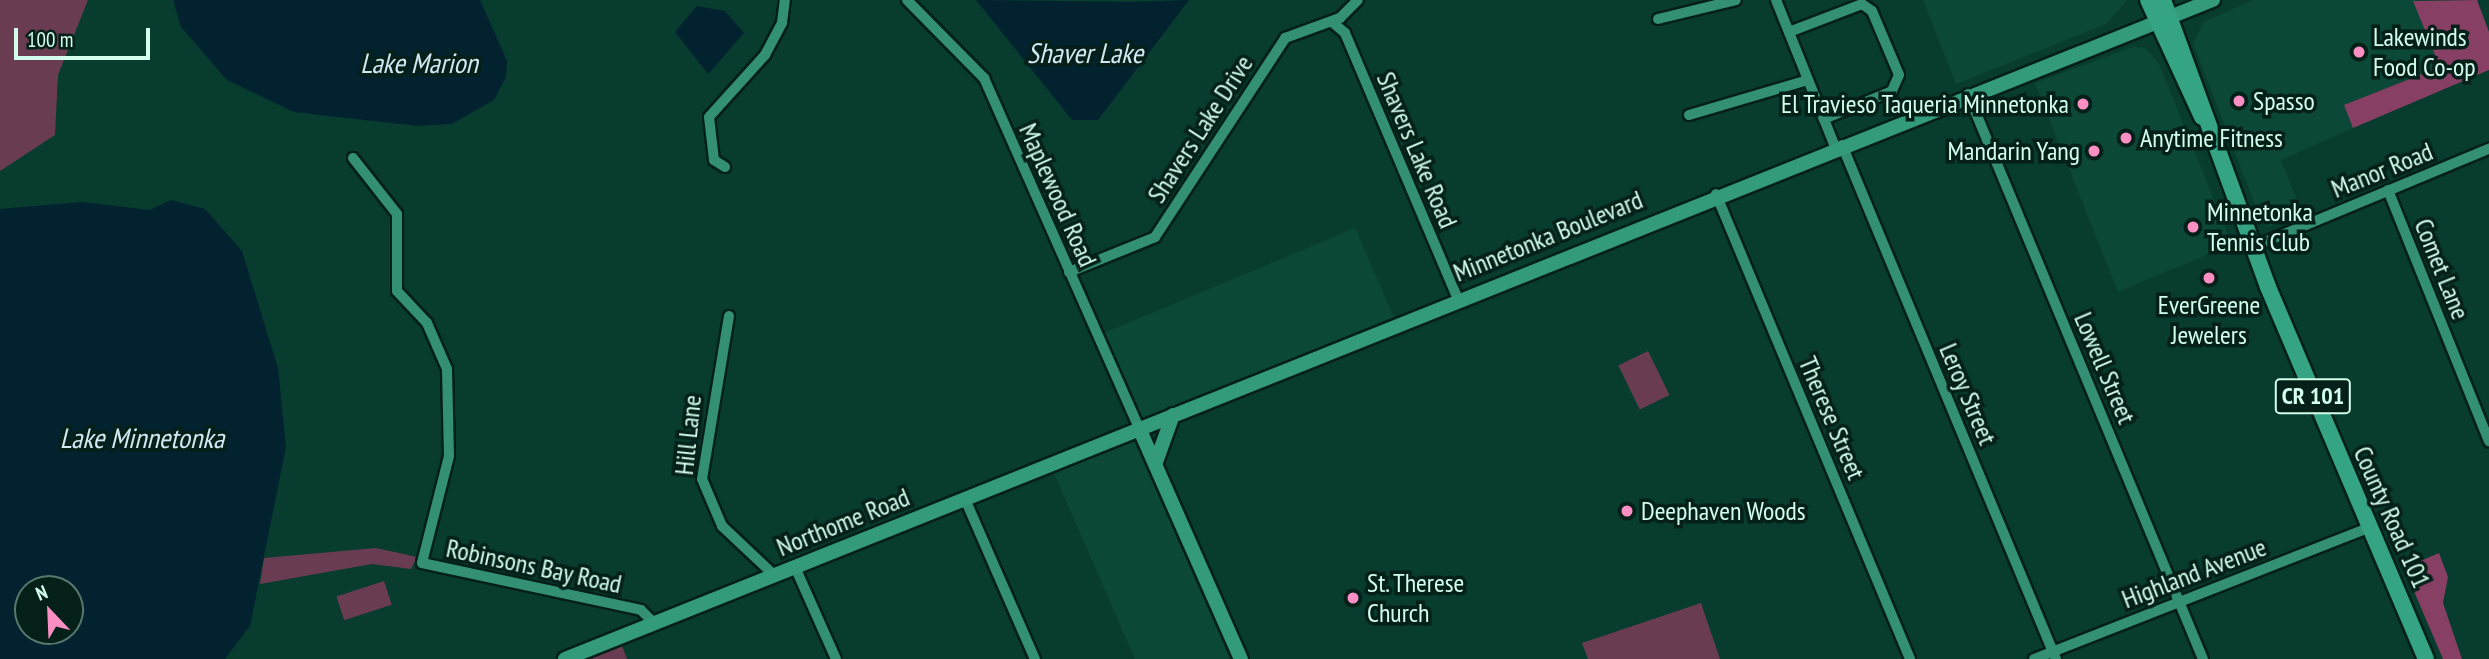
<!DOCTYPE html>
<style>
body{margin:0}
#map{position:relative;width:2489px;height:659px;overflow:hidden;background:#083c2e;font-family:"PT Sans Narrow",sans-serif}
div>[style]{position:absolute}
.built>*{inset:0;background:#0c4838}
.green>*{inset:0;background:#6a3c52;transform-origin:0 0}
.forest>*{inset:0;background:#873f64}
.water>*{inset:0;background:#03222f}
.roads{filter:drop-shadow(2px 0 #042018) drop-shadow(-2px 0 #042018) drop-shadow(0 2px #042018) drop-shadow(0 -2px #042018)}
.street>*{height:10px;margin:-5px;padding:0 5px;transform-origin:5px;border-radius:5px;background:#339074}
.secondary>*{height:14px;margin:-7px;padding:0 7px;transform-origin:7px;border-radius:7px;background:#349a7c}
.primary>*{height:16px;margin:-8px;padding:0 8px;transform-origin:8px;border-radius:8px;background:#34a484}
.dots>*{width:19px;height:19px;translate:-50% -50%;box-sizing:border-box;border:4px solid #042018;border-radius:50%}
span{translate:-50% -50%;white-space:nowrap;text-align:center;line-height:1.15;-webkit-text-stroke:7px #042018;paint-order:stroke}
.shield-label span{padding:2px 5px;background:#042018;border:2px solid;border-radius:5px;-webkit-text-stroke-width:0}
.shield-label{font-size:24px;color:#d3fded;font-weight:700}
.poi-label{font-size:26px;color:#d3fded}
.left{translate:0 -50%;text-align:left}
.right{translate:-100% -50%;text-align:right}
.street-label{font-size:26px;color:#d3fded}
.water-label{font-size:28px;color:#d1e7f2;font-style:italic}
.north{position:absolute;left:14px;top:575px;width:70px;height:70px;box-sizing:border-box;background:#042018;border:2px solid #57786d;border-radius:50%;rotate:337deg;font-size:19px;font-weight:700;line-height:28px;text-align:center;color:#d3fded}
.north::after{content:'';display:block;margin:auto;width:24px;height:32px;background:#fb8fc4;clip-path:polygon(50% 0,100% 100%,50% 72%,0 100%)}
.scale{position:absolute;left:14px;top:28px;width:136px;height:32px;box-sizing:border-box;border:4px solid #d3fded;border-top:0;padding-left:9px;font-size:21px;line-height:24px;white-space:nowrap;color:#d3fded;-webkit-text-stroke:5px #042018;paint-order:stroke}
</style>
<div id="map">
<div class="built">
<div style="clip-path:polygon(1923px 0,2127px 0,2106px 24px,1956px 84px)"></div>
<div style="clip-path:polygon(2253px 0,2416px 0,2440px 67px,2345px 105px,2353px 128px,2281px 160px,2302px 213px,2269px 227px,2262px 223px,2193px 43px,2204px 22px)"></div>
<div style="clip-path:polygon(2133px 47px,2145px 48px,2159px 64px,2232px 244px,2118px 292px,2035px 83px)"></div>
<div style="clip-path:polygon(1355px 228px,1394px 317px,1148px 419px,1137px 415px,1104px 333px)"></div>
<div style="clip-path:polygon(1131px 441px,1139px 445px,1232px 659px,1135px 659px,1053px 471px)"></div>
</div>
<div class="green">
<div style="clip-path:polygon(0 0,88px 0,58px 75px,55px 135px,0 171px)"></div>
<div style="left:1648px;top:351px;width:49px;height:33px;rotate:64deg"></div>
<div style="clip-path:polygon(376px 548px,417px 557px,411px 569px,372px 564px,260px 584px,264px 558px)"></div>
<div style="left:384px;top:581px;width:25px;height:50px;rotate:72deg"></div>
<div style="clip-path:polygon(1701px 603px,1720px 659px,1588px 659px,1582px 643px)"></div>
<div style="clip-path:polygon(622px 646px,627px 659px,589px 659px)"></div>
</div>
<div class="forest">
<div style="clip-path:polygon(2477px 0,2489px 32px,2489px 70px,2353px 128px,2344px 105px,2440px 67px,2413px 1px)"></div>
<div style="clip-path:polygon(2439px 553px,2448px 577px,2443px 603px,2462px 659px,2443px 659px,2404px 568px)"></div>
</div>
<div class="water">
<div style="clip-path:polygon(173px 0,480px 0,507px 61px,506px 77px,494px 100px,452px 124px,418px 126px,294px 112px,227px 80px,181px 27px)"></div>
<div style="clip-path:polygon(976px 0,1129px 2px,1189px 0,1098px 120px,1072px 120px)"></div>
<div style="clip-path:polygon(697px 6px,725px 11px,744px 33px,708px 74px,675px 32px)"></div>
<div style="clip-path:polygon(evenodd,171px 200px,205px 209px,242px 251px,278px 368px,286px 447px,250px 626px,225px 659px,0 659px,0 209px,82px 202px,150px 210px,171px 200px,28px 589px,70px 589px,70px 631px,28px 631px,28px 589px)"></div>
</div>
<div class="roads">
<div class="street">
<div style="left:907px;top:0;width:110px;rotate:45.4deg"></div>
<div style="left:984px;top:78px;width:383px;rotate:66.1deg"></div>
<div style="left:1776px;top:0;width:158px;rotate:68.1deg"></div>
<div style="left:1658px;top:19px;width:80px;rotate:-13.7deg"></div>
<div style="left:1332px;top:22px;width:17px;rotate:40deg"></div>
<div style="left:1345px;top:33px;width:289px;rotate:67deg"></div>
<div style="left:1789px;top:32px;width:78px;rotate:-21deg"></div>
<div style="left:1862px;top:4px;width:12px;rotate:35deg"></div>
<div style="left:1872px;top:11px;width:69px;rotate:67.1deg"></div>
<div style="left:1899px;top:75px;width:17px;rotate:114deg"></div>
<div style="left:1892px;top:91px;width:74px;rotate:157.6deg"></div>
<div style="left:1968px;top:94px;width:612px;rotate:67.42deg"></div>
<div style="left:1689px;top:115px;width:124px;rotate:-16.4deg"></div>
<div style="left:1842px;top:145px;width:557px;rotate:67.4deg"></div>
<div style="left:353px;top:158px;width:71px;rotate:51.8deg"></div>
<div style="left:397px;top:214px;width:77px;rotate:90deg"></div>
<div style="left:397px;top:291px;width:44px;rotate:46.8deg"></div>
<div style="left:427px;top:323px;width:50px;rotate:66.5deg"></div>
<div style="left:447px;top:369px;width:87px;rotate:88.7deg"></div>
<div style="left:449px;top:456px;width:110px;rotate:104.2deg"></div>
<div style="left:422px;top:563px;width:224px;rotate:12.1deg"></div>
<div style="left:641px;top:610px;width:18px;rotate:45deg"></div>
<div style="left:725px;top:167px;width:13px;rotate:-148deg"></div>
<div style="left:714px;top:160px;width:43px;rotate:-96.6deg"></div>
<div style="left:709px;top:117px;width:84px;rotate:-47.9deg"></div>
<div style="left:765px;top:55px;width:36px;rotate:-62deg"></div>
<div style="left:782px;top:23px;width:23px;rotate:-83deg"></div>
<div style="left:2388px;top:190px;width:271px;rotate:68.1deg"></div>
<div style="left:1716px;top:194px;width:504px;rotate:67.35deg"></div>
<div style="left:2253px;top:247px;width:256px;rotate:-22.6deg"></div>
<div style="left:1069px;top:272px;width:93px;rotate:-22.1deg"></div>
<div style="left:1155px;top:237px;width:238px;rotate:-56.8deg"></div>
<div style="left:1285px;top:38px;width:59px;rotate:-20deg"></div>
<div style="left:1340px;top:18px;width:25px;rotate:-45deg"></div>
<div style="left:729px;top:316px;width:165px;rotate:99.4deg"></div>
<div style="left:702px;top:479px;width:51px;rotate:66.9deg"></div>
<div style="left:722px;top:526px;width:71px;rotate:43.3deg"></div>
<div style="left:965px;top:499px;width:175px;rotate:66.4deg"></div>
<div style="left:795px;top:567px;width:101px;rotate:66deg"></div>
<div style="left:2034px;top:659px;width:361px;rotate:-21.4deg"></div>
</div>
<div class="secondary">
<div style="left:1139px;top:428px;width:253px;rotate:66.2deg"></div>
<div style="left:1156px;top:462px;width:50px;rotate:-70.1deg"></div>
<div style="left:565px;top:659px;width:1775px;rotate:-21.8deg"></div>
</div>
<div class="primary">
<div style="left:2148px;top:0;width:129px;rotate:65.2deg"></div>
<div style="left:2163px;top:0;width:306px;rotate:69.9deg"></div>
<div style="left:2268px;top:287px;width:404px;rotate:67deg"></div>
</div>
</div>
<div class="dots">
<div style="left:2359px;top:52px;background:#fb8fc4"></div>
<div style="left:2239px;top:101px;background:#fb8fc4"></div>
<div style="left:2083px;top:104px;background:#fb8fc4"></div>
<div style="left:2126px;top:138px;background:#fb8fc4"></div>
<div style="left:2094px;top:151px;background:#fb8fc4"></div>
<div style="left:2193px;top:227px;background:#fb8fc4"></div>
<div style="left:2209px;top:278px;background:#fb8fc4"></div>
<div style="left:1627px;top:511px;background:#fb8fc4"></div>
<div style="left:1353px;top:598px;background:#fb8fc4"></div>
</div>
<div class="shield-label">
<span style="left:2313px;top:396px">CR 101</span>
</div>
<div class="poi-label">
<span class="left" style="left:2373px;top:52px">Lakewinds<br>Food Co-op</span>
<span class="left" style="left:2253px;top:101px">Spasso</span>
<span class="right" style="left:2069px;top:104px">El Travieso Taqueria Minnetonka</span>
<span class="left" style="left:2140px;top:138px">Anytime Fitness</span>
<span class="right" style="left:2080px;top:151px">Mandarin Yang</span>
<span class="left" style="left:2207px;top:227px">Minnetonka<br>Tennis Club</span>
<span style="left:2209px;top:320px">EverGreene<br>Jewelers</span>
<span class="left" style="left:1641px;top:511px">Deephaven Woods</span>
<span class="left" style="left:1367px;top:598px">St. Therese<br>Church</span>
</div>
<div class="street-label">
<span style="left:1200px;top:129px;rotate:-57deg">Shavers Lake Drive</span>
<span style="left:1417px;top:150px;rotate:67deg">Shavers Lake Road</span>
<span style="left:2382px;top:170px;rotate:-22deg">Manor Road</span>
<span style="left:1058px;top:195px;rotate:66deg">Maplewood Road</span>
<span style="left:1548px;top:236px;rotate:-22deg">Minnetonka Boulevard</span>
<span style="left:2442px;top:269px;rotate:68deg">Comet Lane</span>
<span style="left:2105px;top:368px;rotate:67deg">Lowell Street</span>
<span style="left:1968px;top:394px;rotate:67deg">Leroy Street</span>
<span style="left:1832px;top:418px;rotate:67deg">Therese Street</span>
<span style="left:688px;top:435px;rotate:-84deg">Hill Lane</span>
<span style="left:2392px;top:517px;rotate:66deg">County Road 101</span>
<span style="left:843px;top:522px;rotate:-22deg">Northome Road</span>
<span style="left:534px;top:566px;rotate:12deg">Robinsons Bay Road</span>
<span style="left:2194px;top:573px;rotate:-21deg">Highland Avenue</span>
</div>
<div class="water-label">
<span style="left:1085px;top:53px">Shaver Lake</span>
<span style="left:419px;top:63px">Lake Marion</span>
<span style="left:142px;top:438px">Lake Minnetonka</span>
</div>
<div class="north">N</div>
<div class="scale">100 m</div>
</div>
